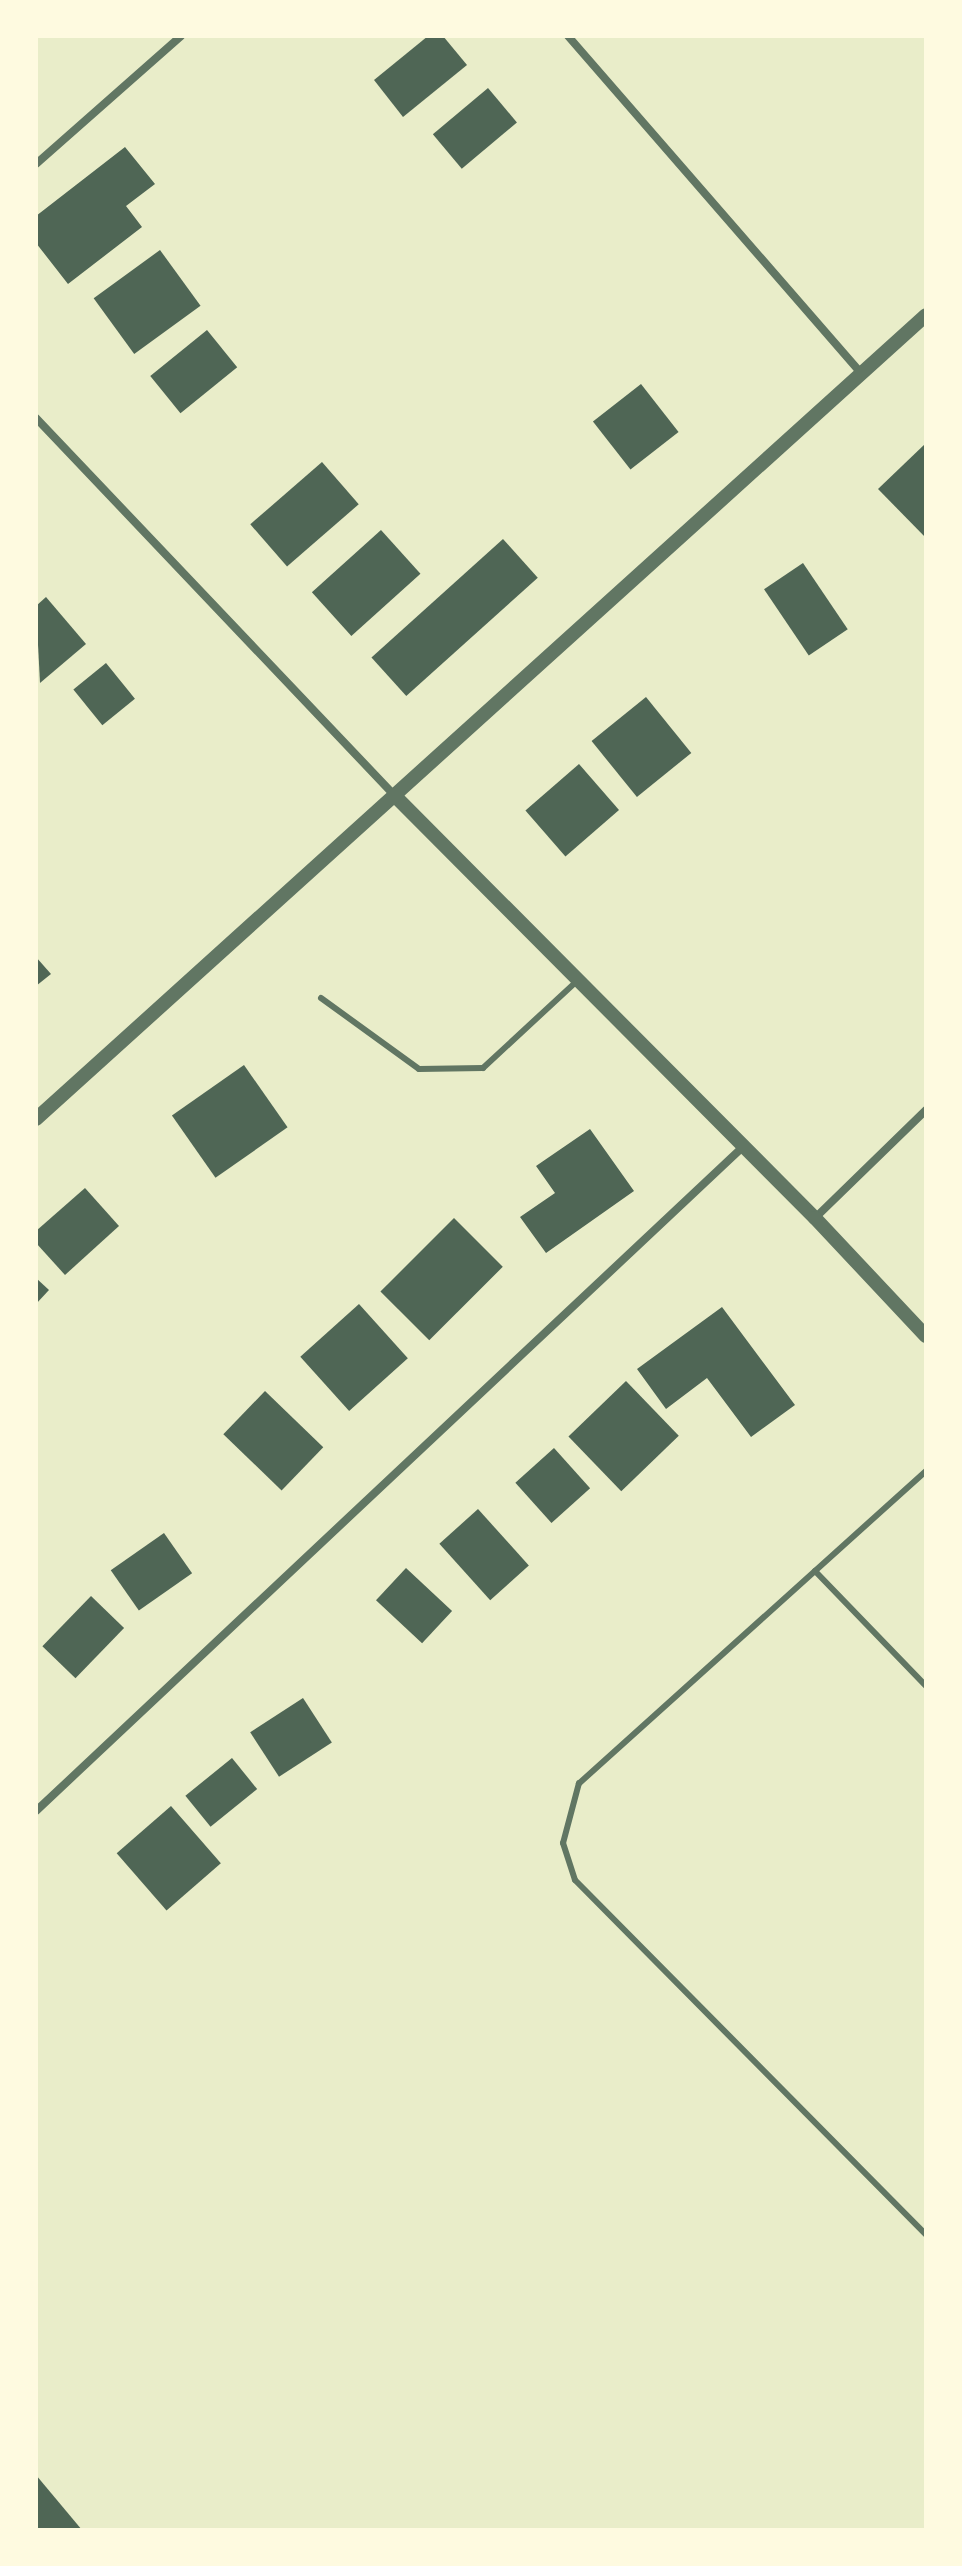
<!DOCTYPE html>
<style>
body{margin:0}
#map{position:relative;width:962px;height:2566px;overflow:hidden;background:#e9edc9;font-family:"IBM Plex Sans",sans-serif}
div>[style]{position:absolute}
.building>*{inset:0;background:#4f6655;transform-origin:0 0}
.service>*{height:6px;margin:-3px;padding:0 3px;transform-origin:3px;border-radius:3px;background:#617663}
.minor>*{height:8px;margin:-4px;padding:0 4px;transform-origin:4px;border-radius:4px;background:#617663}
.tertiary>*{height:14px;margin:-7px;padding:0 7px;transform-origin:7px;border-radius:7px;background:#617663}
span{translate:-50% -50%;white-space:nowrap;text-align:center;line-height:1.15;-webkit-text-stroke:6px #fefae0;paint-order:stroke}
.frame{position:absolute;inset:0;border:38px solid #fefae0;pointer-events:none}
</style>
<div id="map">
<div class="building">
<div style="clip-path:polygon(428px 36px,443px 36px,467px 65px,403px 117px,374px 80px)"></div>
<div style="left:488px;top:88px;width:45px;height:72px;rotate:50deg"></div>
<div style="clip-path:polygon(125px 147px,155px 184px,126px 206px,142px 227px,68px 284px,36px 243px,36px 216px)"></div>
<div style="left:160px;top:250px;width:69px;height:82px;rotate:54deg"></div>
<div style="left:207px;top:330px;width:48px;height:73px;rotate:51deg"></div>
<div style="left:641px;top:384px;width:61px;height:61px;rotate:52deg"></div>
<div style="clip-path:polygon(926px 443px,926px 538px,878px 489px)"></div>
<div style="left:322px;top:462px;width:56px;height:95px;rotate:49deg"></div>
<div style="left:381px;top:530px;width:59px;height:93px;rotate:48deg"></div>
<div style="left:503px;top:539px;width:52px;height:177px;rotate:48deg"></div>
<div style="left:803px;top:563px;width:80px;height:47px;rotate:56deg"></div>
<div style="clip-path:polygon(46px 597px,86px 644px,40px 683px,36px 606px)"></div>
<div style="left:106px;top:663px;width:46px;height:42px;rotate:51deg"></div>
<div style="left:646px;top:697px;width:72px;height:70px;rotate:51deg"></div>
<div style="left:579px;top:764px;width:61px;height:71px;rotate:49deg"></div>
<div style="clip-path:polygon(36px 957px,51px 974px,36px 986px)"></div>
<div style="left:244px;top:1065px;width:76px;height:88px;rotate:55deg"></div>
<div style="clip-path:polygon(590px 1129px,634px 1191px,546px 1253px,520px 1217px,555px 1193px,536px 1166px)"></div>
<div style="clip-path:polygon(85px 1188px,119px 1226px,65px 1275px,36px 1243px,36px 1231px)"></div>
<div style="left:454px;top:1218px;width:69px;height:104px;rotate:45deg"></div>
<div style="clip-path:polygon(36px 1278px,49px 1290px,36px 1304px)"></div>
<div style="left:359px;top:1304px;width:73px;height:79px;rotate:48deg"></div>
<div style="clip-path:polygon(722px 1307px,795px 1405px,751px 1437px,707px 1378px,666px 1409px,637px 1369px)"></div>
<div style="left:626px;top:1381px;width:76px;height:80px;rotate:46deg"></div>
<div style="left:265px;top:1391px;width:81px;height:60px;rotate:44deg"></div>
<div style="left:554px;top:1448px;width:54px;height:52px;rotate:48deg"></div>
<div style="left:478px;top:1509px;width:76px;height:52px;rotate:48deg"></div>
<div style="left:164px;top:1533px;width:49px;height:65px;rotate:55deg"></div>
<div style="left:406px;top:1568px;width:63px;height:44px;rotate:43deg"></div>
<div style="left:91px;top:1596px;width:46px;height:70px;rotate:44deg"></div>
<div style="left:303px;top:1698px;width:53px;height:63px;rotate:57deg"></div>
<div style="left:232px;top:1758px;width:40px;height:60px;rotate:51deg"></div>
<div style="left:171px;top:1806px;width:76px;height:72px;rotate:49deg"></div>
<div style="clip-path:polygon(36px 2475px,82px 2530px,36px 2530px)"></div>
</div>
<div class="service">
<div style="left:321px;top:998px;width:121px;rotate:35.9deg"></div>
<div style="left:419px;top:1069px;width:64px;rotate:-0.9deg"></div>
<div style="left:483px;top:1068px;width:129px;rotate:-42.8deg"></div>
<div style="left:926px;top:1471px;width:467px;rotate:138deg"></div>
<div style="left:579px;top:1783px;width:62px;rotate:104.9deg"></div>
<div style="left:563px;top:1843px;width:39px;rotate:72deg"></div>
<div style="left:575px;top:1880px;width:499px;rotate:45.3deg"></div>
<div style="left:815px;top:1571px;width:160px;rotate:46deg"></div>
</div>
<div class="minor">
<div style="left:568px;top:36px;width:448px;rotate:49deg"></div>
<div style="left:36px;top:164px;width:193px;rotate:-41.4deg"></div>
<div style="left:36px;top:418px;width:523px;rotate:46.47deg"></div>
<div style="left:815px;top:1218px;width:155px;rotate:-44.2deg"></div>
<div style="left:36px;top:1811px;width:971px;rotate:-43.21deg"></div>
</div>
<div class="tertiary">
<div style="left:397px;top:798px;width:593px;rotate:45.14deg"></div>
<div style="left:815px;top:1218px;width:162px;rotate:46.8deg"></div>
<div style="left:36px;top:1119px;width:1199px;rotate:-42.09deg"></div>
</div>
<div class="frame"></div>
</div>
